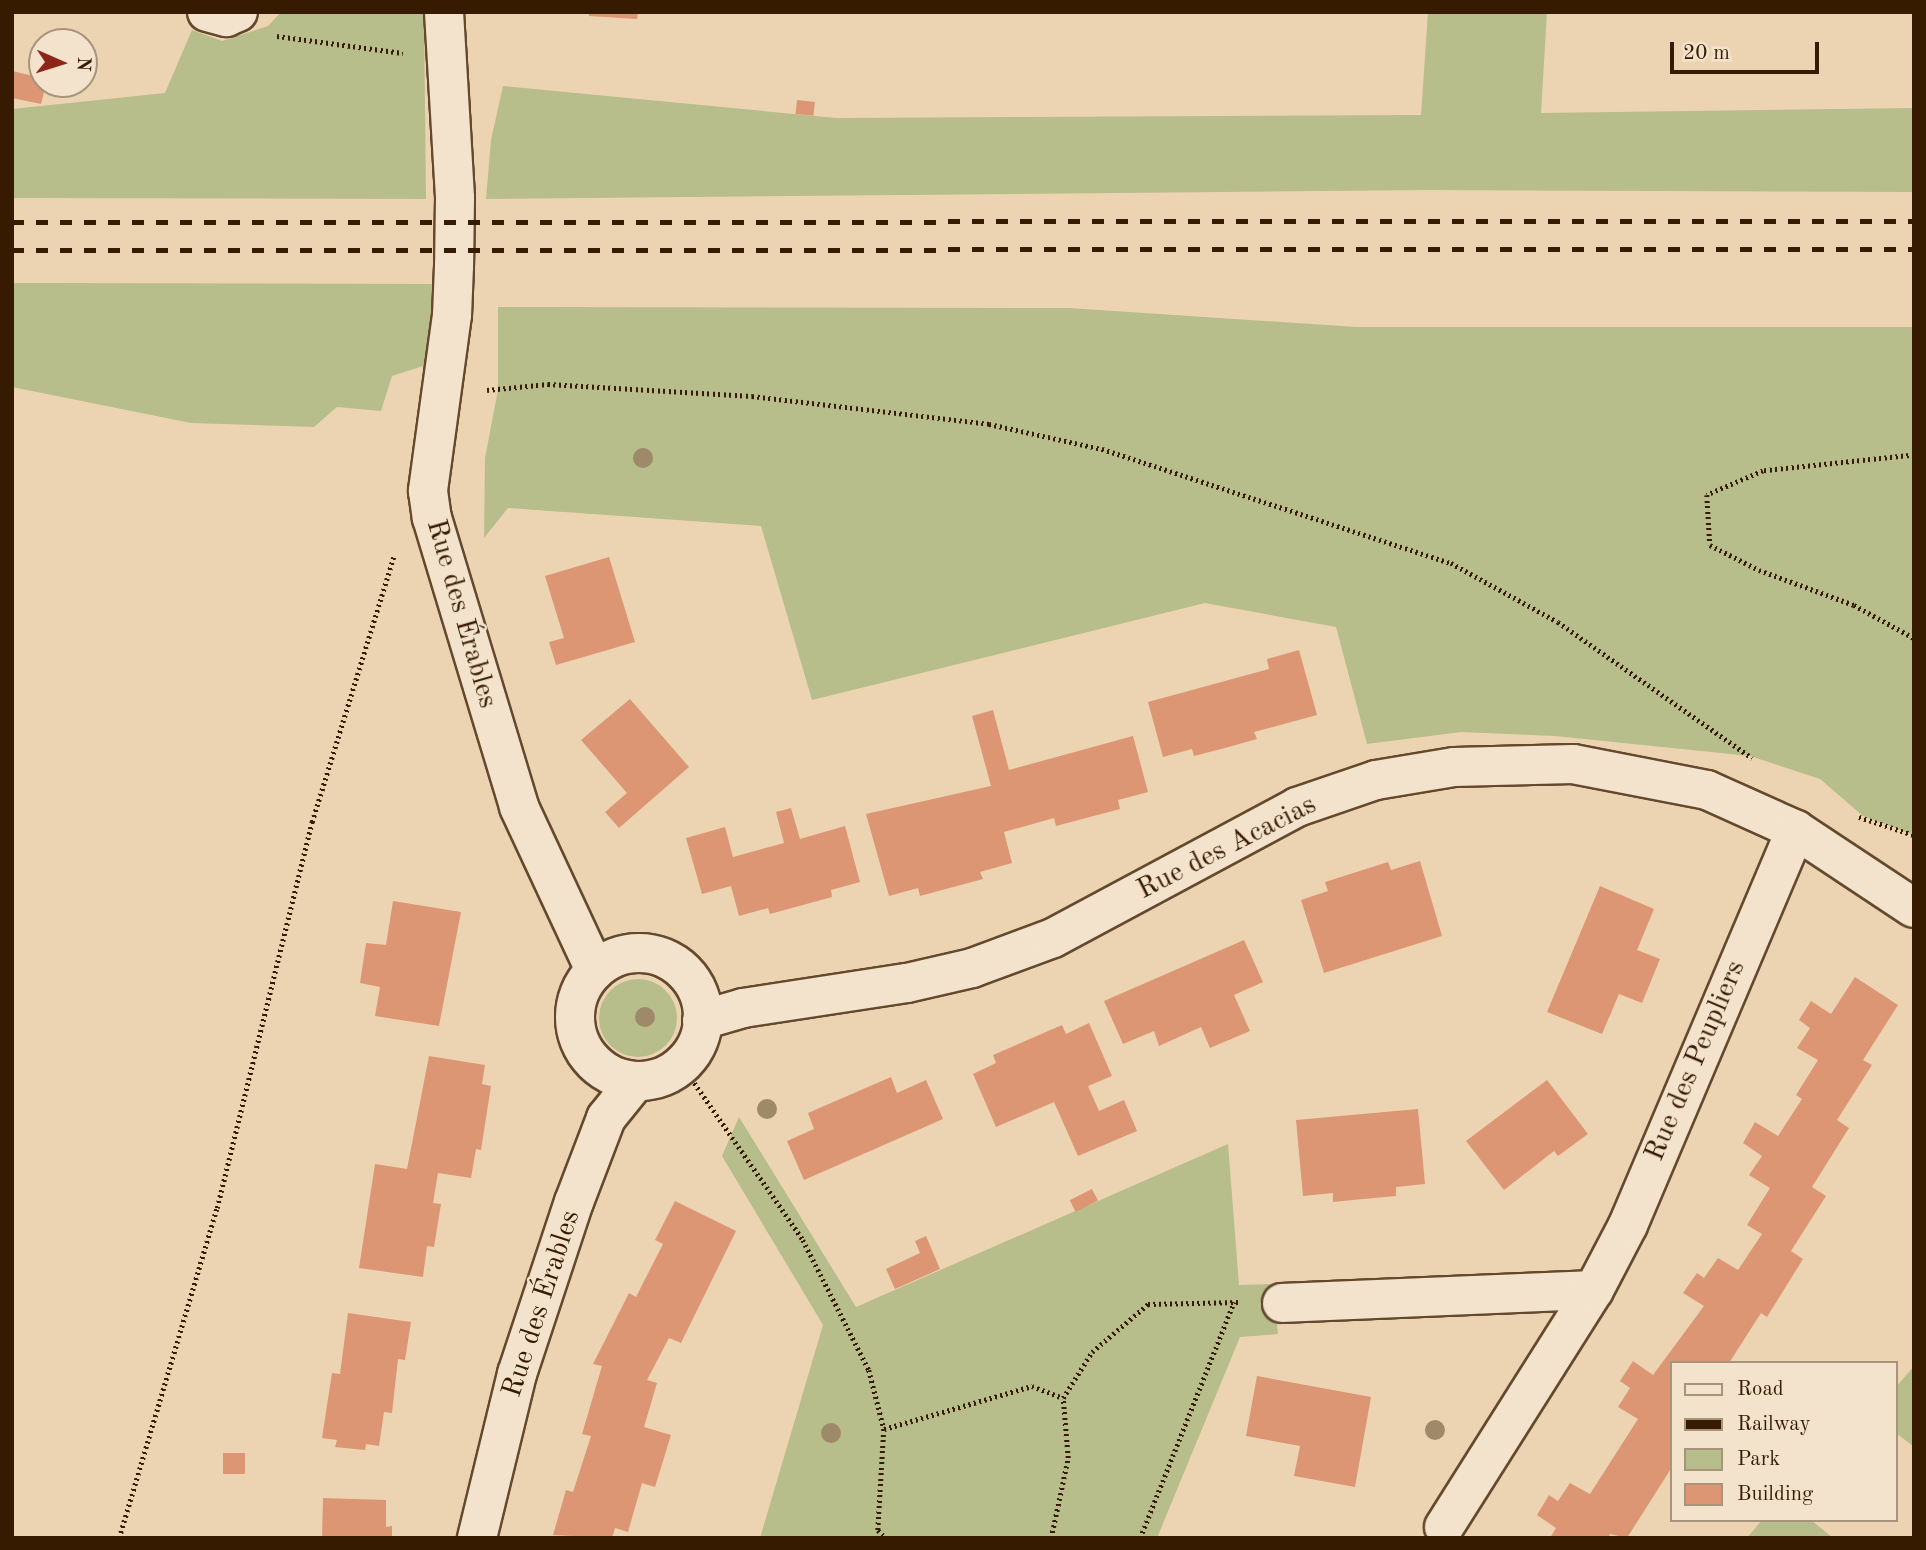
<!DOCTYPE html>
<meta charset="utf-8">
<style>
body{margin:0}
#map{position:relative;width:1926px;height:1550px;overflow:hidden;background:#ecd4b2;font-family:"Old Standard TT",serif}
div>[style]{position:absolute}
.green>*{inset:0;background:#b8bd8c}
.round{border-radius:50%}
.building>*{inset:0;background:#dc9673;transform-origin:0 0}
.path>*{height:4.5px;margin-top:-2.25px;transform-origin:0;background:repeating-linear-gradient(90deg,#371b01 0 2px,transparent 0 5.5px)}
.roads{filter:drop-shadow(2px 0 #64492d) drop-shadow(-2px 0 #64492d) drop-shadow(0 2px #64492d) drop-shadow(0 -2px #64492d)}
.minor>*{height:38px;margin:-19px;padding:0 19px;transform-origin:19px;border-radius:19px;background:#f3e3cd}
.minor>.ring{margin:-19px;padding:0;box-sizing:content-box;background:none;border:38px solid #f3e3cd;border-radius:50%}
.rail>*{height:5px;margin-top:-2.5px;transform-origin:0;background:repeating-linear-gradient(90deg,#371b01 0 12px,transparent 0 24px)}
.trees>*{width:20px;height:20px;margin:-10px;border-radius:50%;background:#9e8968}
span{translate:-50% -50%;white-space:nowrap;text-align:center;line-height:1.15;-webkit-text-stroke:5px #f3e3cd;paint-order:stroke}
.street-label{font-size:28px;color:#371b01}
.frame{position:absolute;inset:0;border:14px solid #371b01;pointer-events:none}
.legend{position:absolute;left:1670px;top:1361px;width:228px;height:161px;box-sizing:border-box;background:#f3e3cd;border:2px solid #a8937b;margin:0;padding:9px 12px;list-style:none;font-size:21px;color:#371b01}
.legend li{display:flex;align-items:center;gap:14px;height:35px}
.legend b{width:35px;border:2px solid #a8937b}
.north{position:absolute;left:28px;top:28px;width:70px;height:70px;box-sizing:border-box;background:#f3e3cd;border:2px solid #a8937b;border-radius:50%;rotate:93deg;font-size:19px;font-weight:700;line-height:28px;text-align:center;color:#371b01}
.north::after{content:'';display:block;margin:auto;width:24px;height:32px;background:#8f2418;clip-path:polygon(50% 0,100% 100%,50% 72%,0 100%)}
.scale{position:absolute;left:1670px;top:42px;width:149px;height:32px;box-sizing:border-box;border:4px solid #371b01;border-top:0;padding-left:9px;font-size:21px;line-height:24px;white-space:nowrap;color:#371b01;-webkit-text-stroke:5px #f3e3cd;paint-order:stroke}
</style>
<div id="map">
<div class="green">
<div style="clip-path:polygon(281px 12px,424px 12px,426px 199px,12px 198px,12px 109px,165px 93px,192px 30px,222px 41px,268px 26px)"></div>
<div style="clip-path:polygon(1428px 12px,1547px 12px,1541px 113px,1914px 108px,1914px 192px,1428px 190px,486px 199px,491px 140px,503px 86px,836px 118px,1421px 115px)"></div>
<div style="clip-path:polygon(12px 283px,434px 284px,434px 330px,426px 365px,392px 376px,381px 411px,337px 407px,314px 427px,191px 423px,12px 387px)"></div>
<div style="clip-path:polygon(498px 307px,1069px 308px,1357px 327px,1914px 327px,1914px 835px,1863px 816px,1820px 779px,1750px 756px,1555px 736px,1461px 732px,1367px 744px,1336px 627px,1205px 603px,812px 700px,761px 526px,508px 508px,484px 538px,485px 458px,498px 390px)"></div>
<div class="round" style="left:599px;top:979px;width:78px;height:78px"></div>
<div style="clip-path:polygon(739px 1117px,856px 1307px,1228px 1144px,1239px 1285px,1273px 1284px,1278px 1334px,1240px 1337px,1157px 1538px,760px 1538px,823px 1325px,722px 1156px)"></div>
<div style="clip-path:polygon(1914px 1366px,1914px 1447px,1896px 1433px,1896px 1387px)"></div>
<div style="clip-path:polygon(1762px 1520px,1811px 1520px,1833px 1538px,1747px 1538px)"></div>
</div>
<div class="building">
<div style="clip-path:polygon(589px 12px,638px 12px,637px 19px,589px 16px)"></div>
<div style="clip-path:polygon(12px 71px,42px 78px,46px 84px,41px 104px,12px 98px)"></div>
<div style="left:797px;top:100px;width:18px;height:14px;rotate:6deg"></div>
<div style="clip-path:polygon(609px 557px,635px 642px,556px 665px,549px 642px,564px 638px,545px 576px)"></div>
<div style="clip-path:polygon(1299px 650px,1317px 715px,1254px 732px,1257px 739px,1225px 748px,1194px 756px,1192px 749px,1163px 757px,1148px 702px,1269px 669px,1267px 659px)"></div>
<div style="clip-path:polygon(630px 699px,689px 767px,619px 828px,605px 812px,627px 793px,581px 740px)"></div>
<div style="clip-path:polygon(993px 710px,1009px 770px,1133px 736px,1148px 792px,1118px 800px,1120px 809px,1056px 826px,1054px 818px,1004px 832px,1012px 863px,980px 872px,983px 879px,920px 896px,918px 888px,889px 896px,866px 814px,991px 786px,972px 716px)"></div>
<div style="clip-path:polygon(791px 808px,800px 839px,845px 826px,860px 882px,831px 890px,832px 897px,770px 914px,768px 908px,739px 916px,731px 886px,702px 894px,686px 838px,725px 827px,733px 857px,784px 843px,776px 812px)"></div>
<div style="clip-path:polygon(1420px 861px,1442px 936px,1324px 973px,1301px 900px,1328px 891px,1325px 882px,1388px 862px,1391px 870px)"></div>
<div style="clip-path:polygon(1600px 886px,1654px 909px,1637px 950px,1660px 959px,1642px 1003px,1619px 994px,1602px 1034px,1547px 1012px)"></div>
<div style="clip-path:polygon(393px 901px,461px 912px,439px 1026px,375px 1016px,380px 987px,360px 983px,366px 943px,386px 945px)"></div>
<div style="clip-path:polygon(1244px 940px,1263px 982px,1234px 995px,1250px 1031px,1210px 1048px,1201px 1027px,1159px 1046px,1154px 1031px,1123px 1044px,1104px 1001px)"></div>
<div style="clip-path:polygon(1855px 977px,1898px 1005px,1863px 1060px,1872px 1065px,1837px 1120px,1849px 1128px,1812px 1187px,1826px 1196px,1791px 1251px,1803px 1259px,1767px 1317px,1761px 1313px,1729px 1363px,1672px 1363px,1672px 1467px,1627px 1538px,1610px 1534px,1608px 1538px,1550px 1538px,1556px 1528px,1537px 1515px,1549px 1495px,1558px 1501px,1570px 1483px,1590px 1494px,1638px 1419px,1618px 1407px,1630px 1388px,1620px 1381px,1633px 1361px,1653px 1375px,1704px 1306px,1683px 1293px,1697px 1273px,1704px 1278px,1718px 1258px,1738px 1270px,1762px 1234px,1747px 1225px,1770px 1188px,1749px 1175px,1762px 1156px,1743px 1143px,1755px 1122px,1778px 1136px,1802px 1099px,1796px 1095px,1818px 1060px,1797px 1048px,1810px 1028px,1799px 1020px,1811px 1001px,1831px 1014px)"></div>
<div style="clip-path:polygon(1089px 1023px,1112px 1076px,1088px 1086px,1099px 1111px,1124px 1100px,1137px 1131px,1078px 1156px,1054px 1102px,996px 1127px,973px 1074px,996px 1063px,993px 1055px,1062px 1025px,1066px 1034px)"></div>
<div style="clip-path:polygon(429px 1056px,485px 1065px,482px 1084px,491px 1086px,481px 1150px,476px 1149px,471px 1178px,438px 1173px,433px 1203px,441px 1204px,434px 1247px,427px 1246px,423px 1277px,359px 1268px,375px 1164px,407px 1169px)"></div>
<div style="clip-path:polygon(891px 1077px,897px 1093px,926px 1080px,943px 1119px,804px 1180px,787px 1141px,814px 1129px,808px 1113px)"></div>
<div style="clip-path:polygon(1547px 1080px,1588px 1134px,1558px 1156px,1554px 1151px,1504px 1190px,1466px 1141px)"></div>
<div style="clip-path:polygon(1418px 1109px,1425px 1184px,1396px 1187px,1396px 1196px,1363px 1199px,1333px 1202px,1333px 1193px,1303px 1196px,1296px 1120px)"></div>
<div style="left:1092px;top:1189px;width:13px;height:25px;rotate:63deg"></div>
<div style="clip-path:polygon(675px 1201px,736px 1231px,681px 1343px,669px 1338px,647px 1380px,657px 1383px,644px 1427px,671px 1435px,655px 1487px,642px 1483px,628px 1532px,615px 1528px,612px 1538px,553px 1535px,566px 1490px,573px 1492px,591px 1436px,582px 1434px,602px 1366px,593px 1364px,629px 1293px,636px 1297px,663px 1244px,655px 1240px)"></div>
<div style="clip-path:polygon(926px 1236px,940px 1269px,895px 1289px,886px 1269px,920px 1253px,915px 1241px)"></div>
<div style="clip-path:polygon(348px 1313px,411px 1322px,405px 1360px,398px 1359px,392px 1413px,384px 1412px,379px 1446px,366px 1444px,365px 1450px,335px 1447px,337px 1440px,322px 1438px,332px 1373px,340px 1374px)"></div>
<div style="clip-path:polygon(1257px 1376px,1371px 1397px,1355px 1487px,1294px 1476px,1300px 1446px,1246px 1436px)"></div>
<div style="left:223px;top:1453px;width:22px;height:21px"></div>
<div style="clip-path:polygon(323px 1498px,386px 1500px,386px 1527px,392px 1526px,392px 1538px,322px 1538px)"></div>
</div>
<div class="path">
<div style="left:277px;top:36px;width:127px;rotate:7.7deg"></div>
<div style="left:487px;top:390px;width:61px;rotate:-5.6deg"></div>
<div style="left:548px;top:384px;width:204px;rotate:3.4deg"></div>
<div style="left:752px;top:396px;width:239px;rotate:6.7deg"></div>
<div style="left:989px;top:424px;width:116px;rotate:12.5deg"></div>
<div style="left:1102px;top:449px;width:367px;rotate:18.1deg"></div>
<div style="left:1451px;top:563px;width:122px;rotate:28.9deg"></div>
<div style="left:1558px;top:622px;width:237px;rotate:35deg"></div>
<div style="left:1914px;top:455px;width:152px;rotate:174deg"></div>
<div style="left:1763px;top:471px;width:61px;rotate:156.8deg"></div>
<div style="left:1707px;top:495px;width:50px;rotate:86.6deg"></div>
<div style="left:1710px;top:545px;width:55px;rotate:27deg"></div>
<div style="left:1759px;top:570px;width:101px;rotate:20.2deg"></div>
<div style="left:1854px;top:605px;width:68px;rotate:28.8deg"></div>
<div style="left:1859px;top:817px;width:58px;rotate:18.1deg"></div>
<div style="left:682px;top:1065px;width:213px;rotate:55.3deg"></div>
<div style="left:803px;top:1240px;width:146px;rotate:63.1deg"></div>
<div style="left:869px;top:1370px;width:61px;rotate:75.7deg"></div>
<div style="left:884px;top:1429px;width:101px;rotate:93.4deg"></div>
<div style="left:878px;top:1530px;width:11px;rotate:45deg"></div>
<div style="left:884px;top:1429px;width:154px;rotate:-16.2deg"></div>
<div style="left:1032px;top:1386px;width:33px;rotate:21deg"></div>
<div style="left:1063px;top:1398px;width:54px;rotate:-57.8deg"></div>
<div style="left:1092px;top:1352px;width:74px;rotate:-40.6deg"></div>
<div style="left:1148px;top:1304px;width:92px;rotate:-1.2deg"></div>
<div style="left:119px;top:1538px;width:344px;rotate:-73.5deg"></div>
<div style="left:217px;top:1208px;width:398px;rotate:-76.2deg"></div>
<div style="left:312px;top:822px;width:278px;rotate:-72.9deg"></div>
<div style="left:1051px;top:1538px;width:82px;rotate:-78deg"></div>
<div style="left:1068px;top:1458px;width:60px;rotate:-94.8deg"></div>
<div style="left:1140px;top:1538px;width:254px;rotate:-68.3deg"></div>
</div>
<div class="roads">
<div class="minor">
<div style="left:207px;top:12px;width:20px;rotate:15deg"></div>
<div style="left:226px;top:17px;width:13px;rotate:-23deg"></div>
<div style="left:444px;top:12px;width:186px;rotate:86.6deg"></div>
<div style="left:455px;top:198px;width:68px;rotate:90.8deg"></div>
<div style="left:454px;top:266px;width:49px;rotate:92.3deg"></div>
<div style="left:452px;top:315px;width:178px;rotate:97.8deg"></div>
<div style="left:428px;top:491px;width:27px;rotate:82deg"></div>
<div style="left:432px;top:518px;width:302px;rotate:73.2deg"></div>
<div style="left:519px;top:807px;width:180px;rotate:65deg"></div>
<div class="ring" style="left:575px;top:953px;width:90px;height:90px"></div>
<div style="left:702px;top:1020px;width:43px;rotate:-16.3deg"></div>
<div style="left:743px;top:1008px;width:166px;rotate:-8.7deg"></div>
<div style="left:907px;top:983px;width:67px;rotate:-13deg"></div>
<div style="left:972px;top:968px;width:86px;rotate:-20.3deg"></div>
<div style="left:1053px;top:938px;width:277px;rotate:-28.2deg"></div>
<div style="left:1297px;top:807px;width:83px;rotate:-18.9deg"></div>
<div style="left:1376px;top:780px;width:79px;rotate:-9.5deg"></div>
<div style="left:1454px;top:767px;width:119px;rotate:-1.4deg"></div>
<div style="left:1573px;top:764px;width:136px;rotate:11deg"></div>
<div style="left:1707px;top:790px;width:98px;rotate:24.2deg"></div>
<div style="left:1796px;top:830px;width:141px;rotate:33.5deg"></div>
<div style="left:1282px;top:1303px;width:312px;rotate:-2.4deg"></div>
<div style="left:1444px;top:1527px;width:280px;rotate:-57.7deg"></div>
<div style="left:1594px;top:1290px;width:73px;rotate:-62.4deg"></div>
<div style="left:1628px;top:1225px;width:429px;rotate:-67deg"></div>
<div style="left:477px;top:1538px;width:169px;rotate:-76.3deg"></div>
<div style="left:517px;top:1374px;width:181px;rotate:-71.7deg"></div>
<div style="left:574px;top:1202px;width:90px;rotate:-69.1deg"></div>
<div style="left:606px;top:1118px;width:46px;rotate:-51.1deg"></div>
</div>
</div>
<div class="rail">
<div style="left:12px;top:222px;width:1902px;rotate:-0.03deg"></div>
<div style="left:12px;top:250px;width:1902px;rotate:-0.03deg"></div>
</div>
<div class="trees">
<div style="left:643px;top:458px"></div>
<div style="left:645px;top:1017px"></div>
<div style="left:767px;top:1109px"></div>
<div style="left:1435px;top:1430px"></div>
<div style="left:831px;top:1433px"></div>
</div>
<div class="street-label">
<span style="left:461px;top:614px;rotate:74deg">Rue des Érables</span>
<span style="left:1227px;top:848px;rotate:-27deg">Rue des Acacias</span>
<span style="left:1696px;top:1061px;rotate:-67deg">Rue des Peupliers</span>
<span style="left:542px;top:1304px;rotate:-72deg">Rue des Érables</span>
</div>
<div class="frame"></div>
<ul class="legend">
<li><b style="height:9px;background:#f3e3cd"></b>Road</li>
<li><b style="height:9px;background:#371b01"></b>Railway</li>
<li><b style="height:19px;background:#b8bd8c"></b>Park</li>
<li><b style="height:19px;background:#dc9673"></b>Building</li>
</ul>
<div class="north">N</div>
<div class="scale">20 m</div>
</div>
